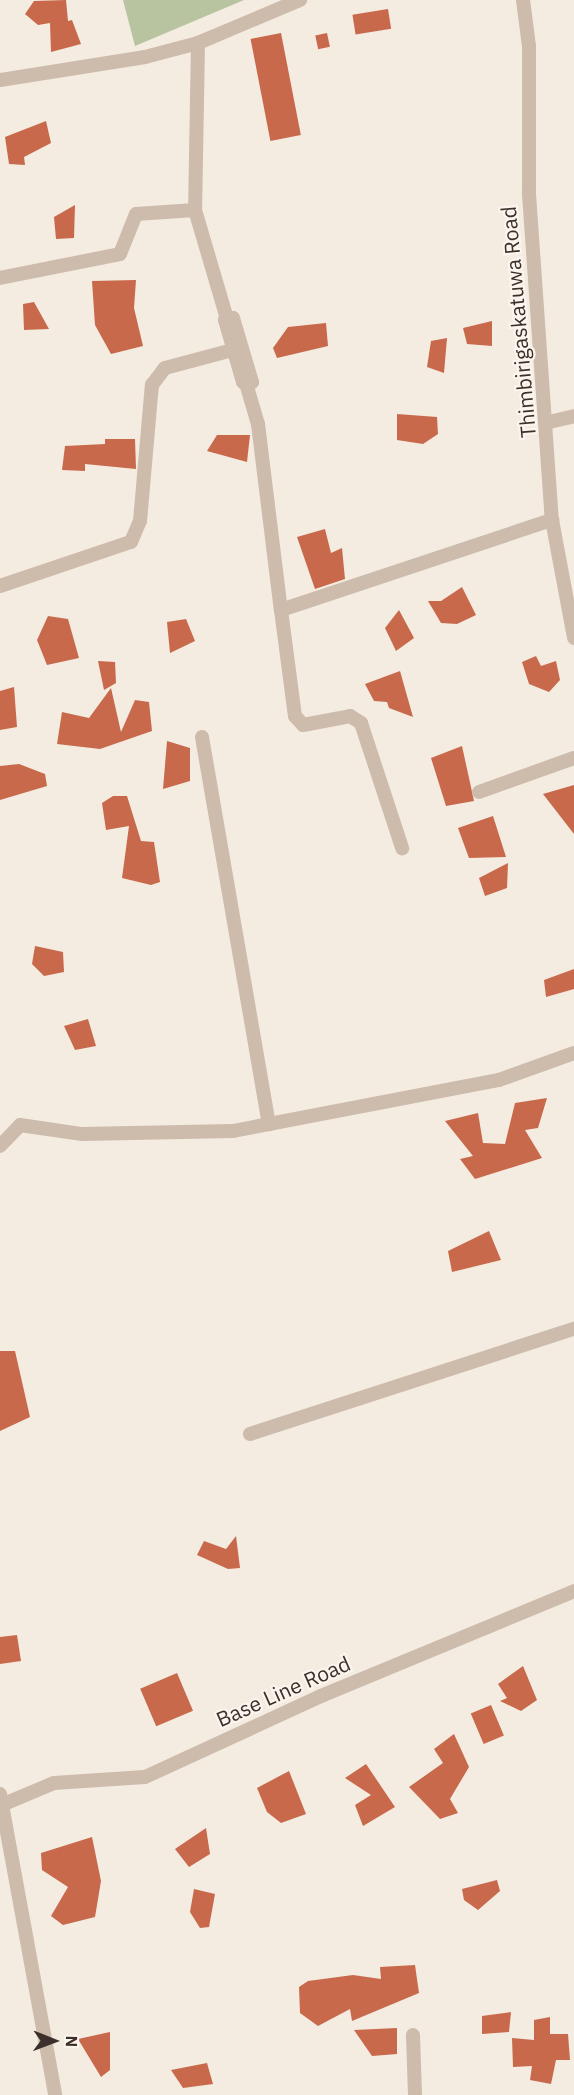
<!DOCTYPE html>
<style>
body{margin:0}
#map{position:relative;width:574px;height:2095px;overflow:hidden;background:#f4ebe1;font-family:"IBM Plex Sans",sans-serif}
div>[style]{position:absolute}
.green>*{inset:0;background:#b8c4a0}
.building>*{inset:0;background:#c8694b;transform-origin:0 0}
.street>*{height:14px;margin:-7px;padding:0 7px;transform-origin:7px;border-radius:7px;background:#cdbbac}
span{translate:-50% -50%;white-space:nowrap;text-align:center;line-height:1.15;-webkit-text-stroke:4.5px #fbf5ee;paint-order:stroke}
.street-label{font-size:21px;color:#3b302b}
.north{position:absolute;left:24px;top:2011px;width:60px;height:60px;-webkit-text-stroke:4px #fbf5ee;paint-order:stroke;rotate:91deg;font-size:16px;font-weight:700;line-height:24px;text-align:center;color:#3b302b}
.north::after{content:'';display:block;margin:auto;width:21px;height:27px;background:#3b302b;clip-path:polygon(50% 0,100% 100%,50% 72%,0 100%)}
</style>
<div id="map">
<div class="green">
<div style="clip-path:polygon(123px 0,244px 0,135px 46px)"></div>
</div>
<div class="building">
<div style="clip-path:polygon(66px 0,68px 21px,72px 20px,81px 44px,51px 52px,50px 23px,38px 25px,25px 14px,34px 1px)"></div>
<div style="left:388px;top:9px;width:20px;height:36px;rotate:81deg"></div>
<div style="left:281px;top:33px;width:104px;height:31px;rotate:79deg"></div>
<div style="left:327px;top:33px;width:14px;height:12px;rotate:78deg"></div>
<div style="clip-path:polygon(46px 121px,51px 143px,24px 157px,25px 165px,9px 164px,5px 137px)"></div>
<div style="clip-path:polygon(75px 205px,74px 238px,56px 239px,54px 217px)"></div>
<div style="clip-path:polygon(136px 280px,134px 308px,143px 346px,111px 354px,95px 325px,92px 281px)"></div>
<div style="clip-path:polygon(34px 302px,49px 329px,24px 330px,23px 304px)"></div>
<div style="clip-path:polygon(492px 321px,492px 346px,467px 344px,463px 328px)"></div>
<div style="clip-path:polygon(326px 323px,328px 346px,277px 358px,273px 348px,288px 327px)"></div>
<div style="clip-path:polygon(447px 338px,444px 373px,427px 367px,431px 341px)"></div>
<div style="clip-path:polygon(397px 414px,437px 417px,438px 434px,423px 444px,397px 440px)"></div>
<div style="clip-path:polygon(217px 435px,250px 435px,247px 462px,207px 451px)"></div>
<div style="clip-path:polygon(105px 439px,135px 439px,136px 469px,85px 464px,85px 471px,62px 470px,65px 446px,105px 444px)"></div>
<div style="clip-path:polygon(325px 529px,331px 553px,342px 548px,345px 579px,315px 589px,297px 537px)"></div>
<div style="clip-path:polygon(462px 587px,476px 615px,457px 624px,441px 623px,428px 601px,441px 601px)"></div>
<div style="clip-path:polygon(399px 610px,414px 638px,396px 651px,385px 628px)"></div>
<div style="clip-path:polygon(48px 616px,68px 619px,79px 658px,47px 665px,37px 640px)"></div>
<div style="clip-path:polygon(186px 619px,195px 641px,170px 653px,167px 622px)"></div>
<div style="clip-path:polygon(536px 656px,541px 666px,556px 661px,560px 680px,549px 692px,529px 684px,522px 662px)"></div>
<div style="clip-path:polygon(98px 661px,115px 662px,116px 683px,104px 690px)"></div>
<div style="clip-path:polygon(400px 671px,413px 717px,389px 708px,387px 702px,374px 701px,365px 684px)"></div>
<div style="clip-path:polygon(14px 687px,17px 727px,0 730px,0 691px)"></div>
<div style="clip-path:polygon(111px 688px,121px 732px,135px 700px,149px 702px,152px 731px,100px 749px,57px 744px,62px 712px,89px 718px)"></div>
<div style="clip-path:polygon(167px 741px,190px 748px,190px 781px,163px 789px)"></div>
<div style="clip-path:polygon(462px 746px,474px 801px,446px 806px,431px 758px)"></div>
<div style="clip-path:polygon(19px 764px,45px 774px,47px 786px,0 800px,0 766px)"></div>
<div style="clip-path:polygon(574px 785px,574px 834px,543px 794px)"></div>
<div style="clip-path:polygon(113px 796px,127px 796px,141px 841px,154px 842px,160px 882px,151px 885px,122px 878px,129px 826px,106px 830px,102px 803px)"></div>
<div style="clip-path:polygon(493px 816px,506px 857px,469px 858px,458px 828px)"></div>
<div style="clip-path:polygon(508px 863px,507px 888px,485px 896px,479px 878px)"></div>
<div style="clip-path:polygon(35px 946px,63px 952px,64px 972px,44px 976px,32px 964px)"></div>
<div style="clip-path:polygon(574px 969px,574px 989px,546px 997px,544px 980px)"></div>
<div style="clip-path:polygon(88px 1019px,96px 1046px,75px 1050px,64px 1026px)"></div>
<div style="clip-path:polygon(547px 1098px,538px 1128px,525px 1130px,542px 1158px,475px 1179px,460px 1159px,473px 1156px,445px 1121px,478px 1113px,483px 1143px,505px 1144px,515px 1103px)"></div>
<div style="clip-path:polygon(489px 1231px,501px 1260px,452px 1272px,448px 1251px)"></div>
<div style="clip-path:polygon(0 1351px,15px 1351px,30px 1417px,0 1431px)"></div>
<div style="clip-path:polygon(236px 1536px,240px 1568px,228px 1569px,197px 1555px,204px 1541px,226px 1549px)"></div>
<div style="clip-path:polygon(17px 1635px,21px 1661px,0 1664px,0 1637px)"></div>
<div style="clip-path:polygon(523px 1666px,537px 1700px,521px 1711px,500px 1701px,507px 1698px,498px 1684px)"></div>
<div style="left:177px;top:1673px;width:41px;height:40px;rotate:67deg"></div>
<div style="left:491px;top:1705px;width:33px;height:22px;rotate:67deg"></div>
<div style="clip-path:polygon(454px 1734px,469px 1767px,450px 1799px,458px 1813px,440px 1819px,409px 1787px,443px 1763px,434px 1749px)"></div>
<div style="clip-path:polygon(366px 1764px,395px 1807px,363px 1826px,355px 1805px,371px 1795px,345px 1778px)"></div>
<div style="clip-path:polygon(289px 1771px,306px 1814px,281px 1823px,267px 1812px,257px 1788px)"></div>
<div style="clip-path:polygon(206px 1828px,210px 1854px,189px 1867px,175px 1849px)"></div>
<div style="clip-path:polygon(92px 1837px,101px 1881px,95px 1917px,63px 1925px,51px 1916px,68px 1887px,42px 1870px,41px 1853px)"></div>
<div style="clip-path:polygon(497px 1880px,500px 1891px,478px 1910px,464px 1900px,462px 1889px)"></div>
<div style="clip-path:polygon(194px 1889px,215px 1894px,209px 1927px,200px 1928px,190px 1912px)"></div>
<div style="clip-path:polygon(415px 1965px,419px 1993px,352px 2021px,350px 2009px,318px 2026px,300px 2013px,299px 1987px,308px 1981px,353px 1975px,381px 1979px,380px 1967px)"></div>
<div style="clip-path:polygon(511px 2012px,509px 2032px,482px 2034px,482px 2016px)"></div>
<div style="clip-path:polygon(550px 2017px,550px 2034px,568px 2034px,570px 2060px,556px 2060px,551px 2084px,530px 2080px,532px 2066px,513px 2067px,512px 2038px,534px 2040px,534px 2020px)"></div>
<div style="clip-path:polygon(397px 2028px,397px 2054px,372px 2056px,354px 2030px)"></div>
<div style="clip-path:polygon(110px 2032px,110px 2070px,101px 2077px,78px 2039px)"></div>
<div style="clip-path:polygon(207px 2063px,213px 2084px,183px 2088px,171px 2070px)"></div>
</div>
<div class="street">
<div style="left:523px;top:0;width:46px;rotate:82.6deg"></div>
<div style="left:529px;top:46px;width:148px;rotate:90deg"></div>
<div style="left:529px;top:194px;width:327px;rotate:86deg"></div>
<div style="left:552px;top:520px;width:120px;rotate:79.4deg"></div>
<div style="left:198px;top:43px;width:167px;rotate:91deg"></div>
<div style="left:195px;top:210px;width:223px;rotate:73.6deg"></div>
<div style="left:258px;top:424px;width:187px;rotate:83deg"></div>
<div style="left:281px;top:610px;width:286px;rotate:-18.4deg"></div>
<div style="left:0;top:80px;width:147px;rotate:-9deg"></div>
<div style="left:145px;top:57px;width:55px;rotate:-14.8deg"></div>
<div style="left:198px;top:43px;width:111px;rotate:-22.9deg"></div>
<div style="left:0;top:278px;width:122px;rotate:-11.3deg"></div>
<div style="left:120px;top:254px;width:43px;rotate:-68.2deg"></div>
<div style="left:136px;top:214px;width:59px;rotate:-3.9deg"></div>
<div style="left:233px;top:318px;width:67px;rotate:73.5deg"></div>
<div style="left:252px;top:382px;width:9px;rotate:180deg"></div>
<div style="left:243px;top:382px;width:65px;rotate:-106.2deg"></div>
<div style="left:225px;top:320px;width:8px;rotate:-14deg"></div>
<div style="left:549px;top:422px;width:26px;rotate:-13deg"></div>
<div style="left:0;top:586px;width:138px;rotate:-18.6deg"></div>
<div style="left:131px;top:542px;width:23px;rotate:-67deg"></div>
<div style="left:140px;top:521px;width:137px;rotate:-85deg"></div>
<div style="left:152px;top:385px;width:21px;rotate:-53deg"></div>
<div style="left:165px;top:368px;width:69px;rotate:-15deg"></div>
<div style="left:281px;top:610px;width:107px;rotate:82.5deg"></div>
<div style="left:295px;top:716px;width:12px;rotate:48deg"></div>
<div style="left:303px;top:725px;width:48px;rotate:-10.8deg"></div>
<div style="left:350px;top:716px;width:13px;rotate:32deg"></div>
<div style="left:361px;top:723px;width:132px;rotate:71.8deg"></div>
<div style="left:202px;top:737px;width:393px;rotate:80.2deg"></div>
<div style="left:479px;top:792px;width:101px;rotate:-19.7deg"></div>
<div style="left:0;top:1146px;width:29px;rotate:-46deg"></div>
<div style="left:20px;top:1125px;width:63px;rotate:8.3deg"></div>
<div style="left:82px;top:1134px;width:151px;rotate:-1.1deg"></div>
<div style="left:233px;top:1131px;width:271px;rotate:-10.9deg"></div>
<div style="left:499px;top:1080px;width:80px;rotate:-19.8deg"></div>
<div style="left:250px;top:1434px;width:341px;rotate:-18deg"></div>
<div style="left:0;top:1794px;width:306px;rotate:79.6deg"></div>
<div style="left:4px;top:1804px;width:54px;rotate:-22.8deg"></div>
<div style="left:54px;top:1783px;width:91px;rotate:-3.8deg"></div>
<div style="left:145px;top:1777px;width:194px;rotate:-24.7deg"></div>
<div style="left:321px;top:1696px;width:274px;rotate:-22.5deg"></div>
<div style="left:413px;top:2035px;width:60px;rotate:88.1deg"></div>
</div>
<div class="street-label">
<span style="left:518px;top:322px;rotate:-95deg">Thimbirigaskatuwa Road</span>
<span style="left:283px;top:1691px;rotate:-24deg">Base Line Road</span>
</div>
<div class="north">N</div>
</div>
